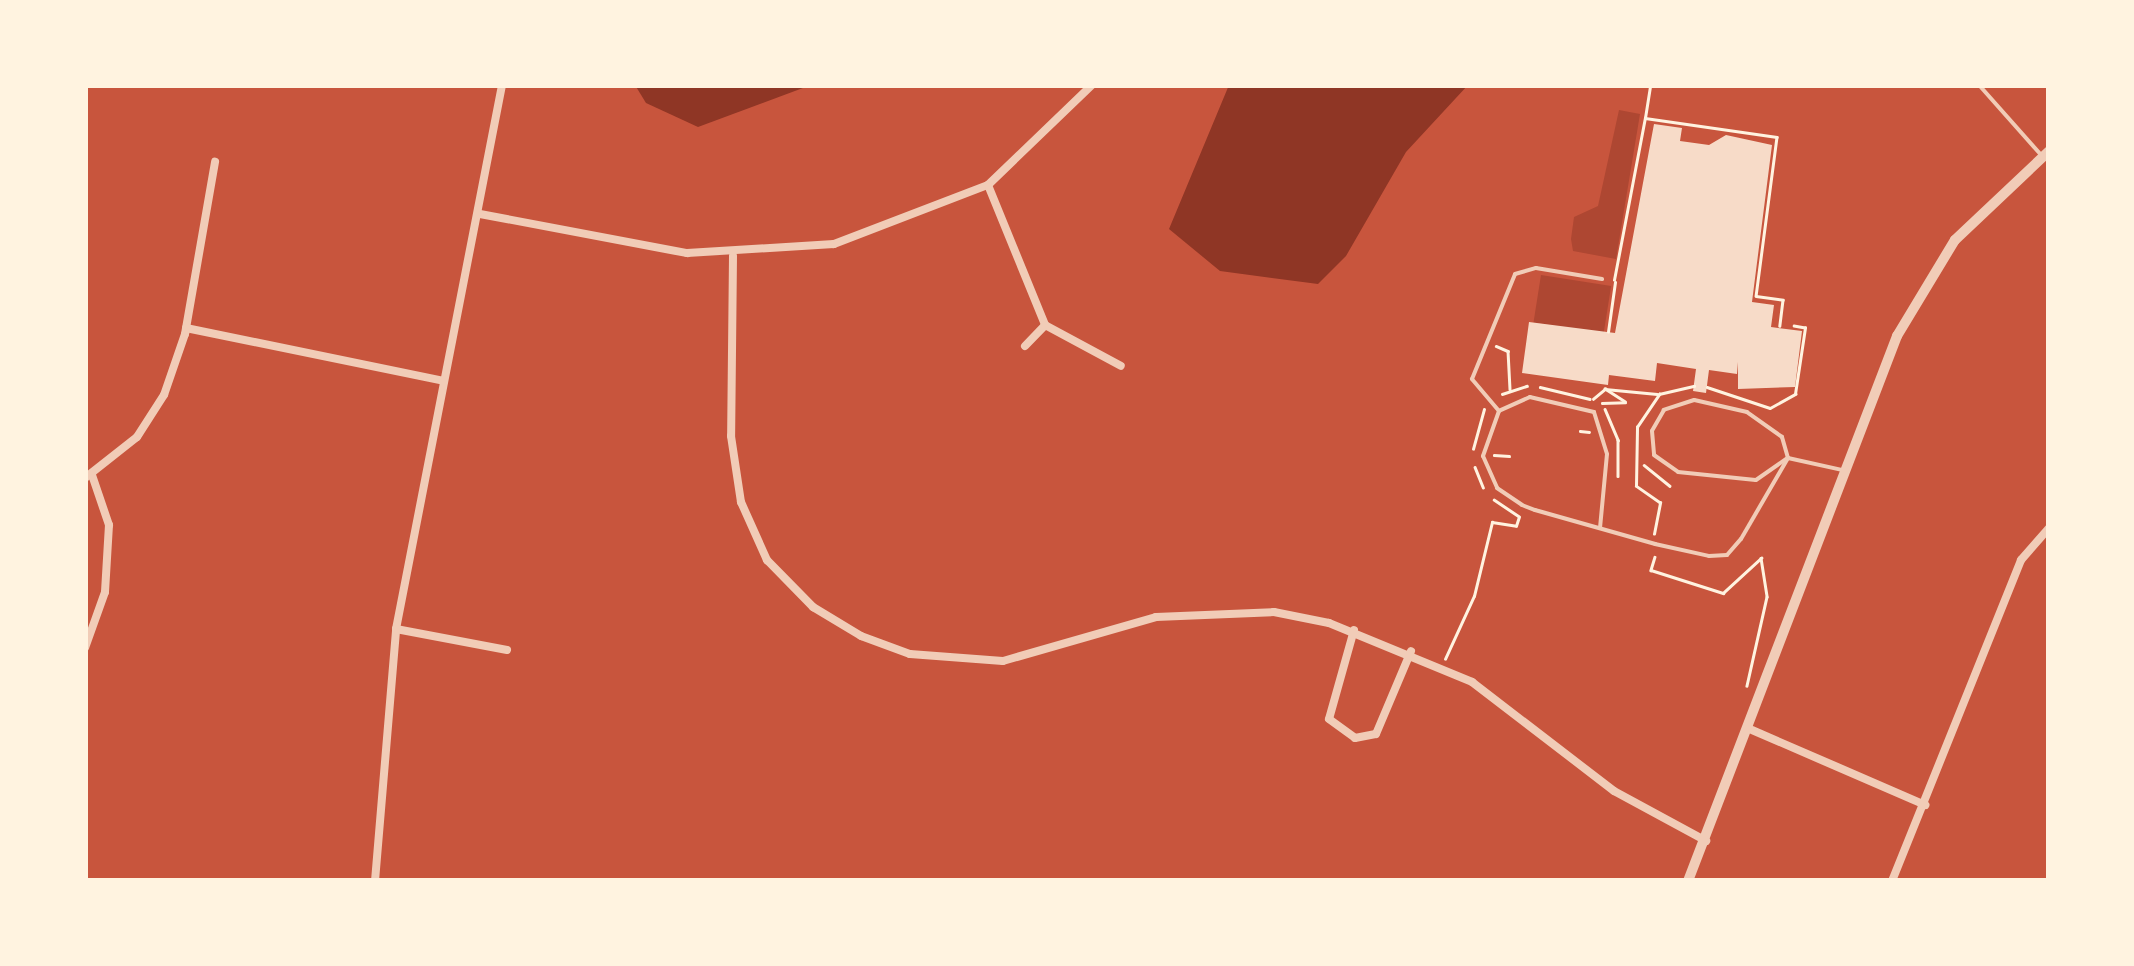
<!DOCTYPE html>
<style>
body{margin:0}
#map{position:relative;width:2134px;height:966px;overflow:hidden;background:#c8553d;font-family:Raleway,sans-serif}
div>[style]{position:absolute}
.green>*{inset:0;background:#ae4732;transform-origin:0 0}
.water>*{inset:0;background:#8f3625}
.building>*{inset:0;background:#f7dbc8}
.path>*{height:2.5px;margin:-1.25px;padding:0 1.25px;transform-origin:1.25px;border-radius:1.25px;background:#fff3e0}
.service>*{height:4px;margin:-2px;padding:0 2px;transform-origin:2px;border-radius:2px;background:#f1ccb7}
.minor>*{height:8px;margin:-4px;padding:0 4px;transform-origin:4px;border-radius:4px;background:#f1ccb7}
.tertiary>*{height:10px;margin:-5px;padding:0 5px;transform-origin:5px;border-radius:5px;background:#f1ccb7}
span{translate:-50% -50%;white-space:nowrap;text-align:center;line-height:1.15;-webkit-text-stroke:10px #fff3e0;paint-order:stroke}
.frame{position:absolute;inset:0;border:88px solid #fff3e0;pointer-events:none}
</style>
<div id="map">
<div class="green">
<div style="clip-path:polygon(1619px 110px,1640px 114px,1616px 259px,1573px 251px,1571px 239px,1574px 217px,1598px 206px)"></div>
<div style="left:1541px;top:275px;width:71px;height:48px;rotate:9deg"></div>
</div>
<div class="water">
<div style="clip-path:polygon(635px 85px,811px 85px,698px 127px,646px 103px)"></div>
<div style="clip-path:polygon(1229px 85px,1468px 85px,1406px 152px,1346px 256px,1318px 284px,1220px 271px,1169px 229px)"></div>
</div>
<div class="building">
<div style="clip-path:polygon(1654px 124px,1682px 128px,1680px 141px,1709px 145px,1726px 135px,1772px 145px,1752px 302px,1774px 305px,1771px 327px,1802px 331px,1795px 387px,1738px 389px,1738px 362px,1737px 374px,1709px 370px,1706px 393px,1693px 391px,1696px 369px,1657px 363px,1655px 381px,1609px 375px,1608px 385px,1522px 373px,1529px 322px,1615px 333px)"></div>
</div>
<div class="path">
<div style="left:1645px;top:118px;width:33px;rotate:-81deg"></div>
<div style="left:1614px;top:280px;width:165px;rotate:-79.2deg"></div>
<div style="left:1645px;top:118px;width:133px;rotate:8.2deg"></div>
<div style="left:1777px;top:137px;width:160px;rotate:97.5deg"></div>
<div style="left:1756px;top:296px;width:27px;rotate:8deg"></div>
<div style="left:1783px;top:300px;width:26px;rotate:97deg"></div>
<div style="left:1608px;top:332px;width:50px;rotate:-82deg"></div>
<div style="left:1496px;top:346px;width:13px;rotate:23deg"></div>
<div style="left:1508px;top:351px;width:38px;rotate:87deg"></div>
<div style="left:1540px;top:387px;width:51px;rotate:13.5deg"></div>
<div style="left:1707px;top:387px;width:66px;rotate:18.4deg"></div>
<div style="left:1770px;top:408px;width:29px;rotate:-29deg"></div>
<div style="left:1795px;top:394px;width:67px;rotate:-81.4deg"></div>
<div style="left:1805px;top:328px;width:11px;rotate:-170deg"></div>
<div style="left:1502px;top:394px;width:26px;rotate:-18deg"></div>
<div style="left:1593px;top:399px;width:16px;rotate:-40deg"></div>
<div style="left:1602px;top:403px;width:23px;rotate:-2deg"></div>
<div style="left:1625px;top:402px;width:24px;rotate:-147deg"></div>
<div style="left:1605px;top:389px;width:52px;rotate:5.5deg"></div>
<div style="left:1605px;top:409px;width:34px;rotate:67deg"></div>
<div style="left:1618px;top:440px;width:36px;rotate:90deg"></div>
<div style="left:1580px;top:431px;width:9px;rotate:6deg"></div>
<div style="left:1473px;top:449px;width:41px;rotate:-74.6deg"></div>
<div style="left:1494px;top:455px;width:15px;rotate:4deg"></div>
<div style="left:1644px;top:465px;width:33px;rotate:39deg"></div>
<div style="left:1475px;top:467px;width:22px;rotate:68deg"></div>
<div style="left:1654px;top:534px;width:32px;rotate:-79deg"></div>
<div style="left:1660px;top:503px;width:29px;rotate:-145deg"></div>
<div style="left:1636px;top:486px;width:59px;rotate:-89deg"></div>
<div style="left:1637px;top:427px;width:40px;rotate:-56deg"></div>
<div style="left:1659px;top:394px;width:36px;rotate:-13deg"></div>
<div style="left:1655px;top:557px;width:14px;rotate:107deg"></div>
<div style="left:1651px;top:570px;width:76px;rotate:17.7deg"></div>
<div style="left:1723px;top:593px;width:52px;rotate:-42.6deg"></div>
<div style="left:1761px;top:558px;width:39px;rotate:81deg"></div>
<div style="left:1767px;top:597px;width:91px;rotate:102.7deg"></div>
<div style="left:1445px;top:659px;width:69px;rotate:-65.3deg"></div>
<div style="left:1474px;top:596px;width:76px;rotate:-76.3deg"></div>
<div style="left:1492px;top:522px;width:24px;rotate:9deg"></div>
<div style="left:1516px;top:526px;width:9px;rotate:-72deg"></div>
<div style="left:1519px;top:517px;width:30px;rotate:-146deg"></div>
</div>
<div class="service">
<div style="left:1979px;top:85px;width:95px;rotate:48.4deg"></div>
<div style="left:1499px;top:411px;width:42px;rotate:-130.2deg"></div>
<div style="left:1472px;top:379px;width:113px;rotate:-67.7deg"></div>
<div style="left:1515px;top:274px;width:22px;rotate:-16deg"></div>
<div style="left:1536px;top:268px;width:67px;rotate:9.5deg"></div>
<div style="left:1600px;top:528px;width:74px;rotate:-84.6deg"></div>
<div style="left:1607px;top:454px;width:44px;rotate:-107.2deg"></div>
<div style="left:1594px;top:412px;width:66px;rotate:-166.8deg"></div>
<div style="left:1530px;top:397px;width:34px;rotate:156deg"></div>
<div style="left:1499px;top:411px;width:48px;rotate:109.6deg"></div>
<div style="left:1483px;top:456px;width:35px;rotate:66deg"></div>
<div style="left:1497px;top:488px;width:30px;rotate:34deg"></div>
<div style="left:1522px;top:505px;width:14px;rotate:21deg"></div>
<div style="left:1535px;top:510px;width:125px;rotate:15.8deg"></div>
<div style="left:1655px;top:544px;width:55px;rotate:12.5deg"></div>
<div style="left:1709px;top:556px;width:18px;rotate:-3deg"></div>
<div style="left:1727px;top:555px;width:21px;rotate:-49deg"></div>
<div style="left:1741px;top:539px;width:94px;rotate:-59.9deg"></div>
<div style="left:1788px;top:458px;width:22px;rotate:-106deg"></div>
<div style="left:1782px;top:437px;width:43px;rotate:-144.5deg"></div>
<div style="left:1747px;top:412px;width:54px;rotate:-167.2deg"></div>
<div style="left:1694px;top:400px;width:32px;rotate:162deg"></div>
<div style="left:1664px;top:410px;width:24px;rotate:120deg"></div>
<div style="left:1652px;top:431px;width:24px;rotate:85deg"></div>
<div style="left:1654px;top:455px;width:29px;rotate:35deg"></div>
<div style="left:1678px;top:472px;width:78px;rotate:5.9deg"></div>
<div style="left:1756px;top:480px;width:39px;rotate:-35deg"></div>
<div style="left:1788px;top:458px;width:55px;rotate:12.5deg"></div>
</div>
<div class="minor">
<div style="left:988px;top:185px;width:151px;rotate:67.8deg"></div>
<div style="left:1045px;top:325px;width:86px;rotate:28.3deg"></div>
<div style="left:480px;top:214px;width:211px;rotate:10.7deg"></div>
<div style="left:687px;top:253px;width:147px;rotate:-3.5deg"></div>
<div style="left:834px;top:244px;width:165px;rotate:-21deg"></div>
<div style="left:988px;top:185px;width:144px;rotate:-43.9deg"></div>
<div style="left:733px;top:256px;width:180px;rotate:90.6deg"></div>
<div style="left:731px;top:436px;width:67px;rotate:81.4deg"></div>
<div style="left:741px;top:502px;width:64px;rotate:65.9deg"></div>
<div style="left:767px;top:560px;width:66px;rotate:45.6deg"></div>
<div style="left:813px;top:607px;width:56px;rotate:31.1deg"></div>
<div style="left:861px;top:636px;width:52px;rotate:20.2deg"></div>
<div style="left:910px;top:654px;width:93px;rotate:4.3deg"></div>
<div style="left:1003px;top:661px;width:159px;rotate:-16deg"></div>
<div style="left:1156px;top:617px;width:118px;rotate:-2.4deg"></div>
<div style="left:1274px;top:612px;width:56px;rotate:11.3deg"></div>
<div style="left:1329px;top:623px;width:155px;rotate:22.4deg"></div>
<div style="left:1472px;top:682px;width:179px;rotate:37.5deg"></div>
<div style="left:1614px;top:791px;width:105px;rotate:28.5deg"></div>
<div style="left:186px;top:328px;width:263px;rotate:11.6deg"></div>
<div style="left:1025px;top:346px;width:29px;rotate:-46deg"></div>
<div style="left:85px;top:478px;width:66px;rotate:-38.3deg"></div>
<div style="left:137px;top:437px;width:50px;rotate:-57.3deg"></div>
<div style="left:164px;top:395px;width:65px;rotate:-71deg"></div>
<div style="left:185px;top:334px;width:175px;rotate:-80.1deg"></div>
<div style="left:396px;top:629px;width:113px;rotate:10.7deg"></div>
<div style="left:1354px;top:630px;width:92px;rotate:105.7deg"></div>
<div style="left:1329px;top:719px;width:32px;rotate:36deg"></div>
<div style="left:1355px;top:738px;width:21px;rotate:-11deg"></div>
<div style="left:1376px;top:734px;width:90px;rotate:-67.1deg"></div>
<div style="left:85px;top:648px;width:59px;rotate:-70.3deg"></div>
<div style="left:105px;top:592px;width:67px;rotate:-86.6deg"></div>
<div style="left:109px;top:525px;width:53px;rotate:-108.8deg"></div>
<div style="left:1752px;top:730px;width:189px;rotate:23.4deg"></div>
<div style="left:375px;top:881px;width:253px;rotate:-85.2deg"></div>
<div style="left:396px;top:629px;width:554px;rotate:-78.97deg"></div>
<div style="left:1892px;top:881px;width:346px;rotate:-68.1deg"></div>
<div style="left:2021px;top:560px;width:43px;rotate:-48.8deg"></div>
</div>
<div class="tertiary">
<div style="left:1688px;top:881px;width:584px;rotate:-69.02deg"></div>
<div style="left:1897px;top:336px;width:112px;rotate:-58.9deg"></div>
<div style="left:1955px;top:240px;width:129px;rotate:-43.4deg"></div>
</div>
<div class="frame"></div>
</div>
